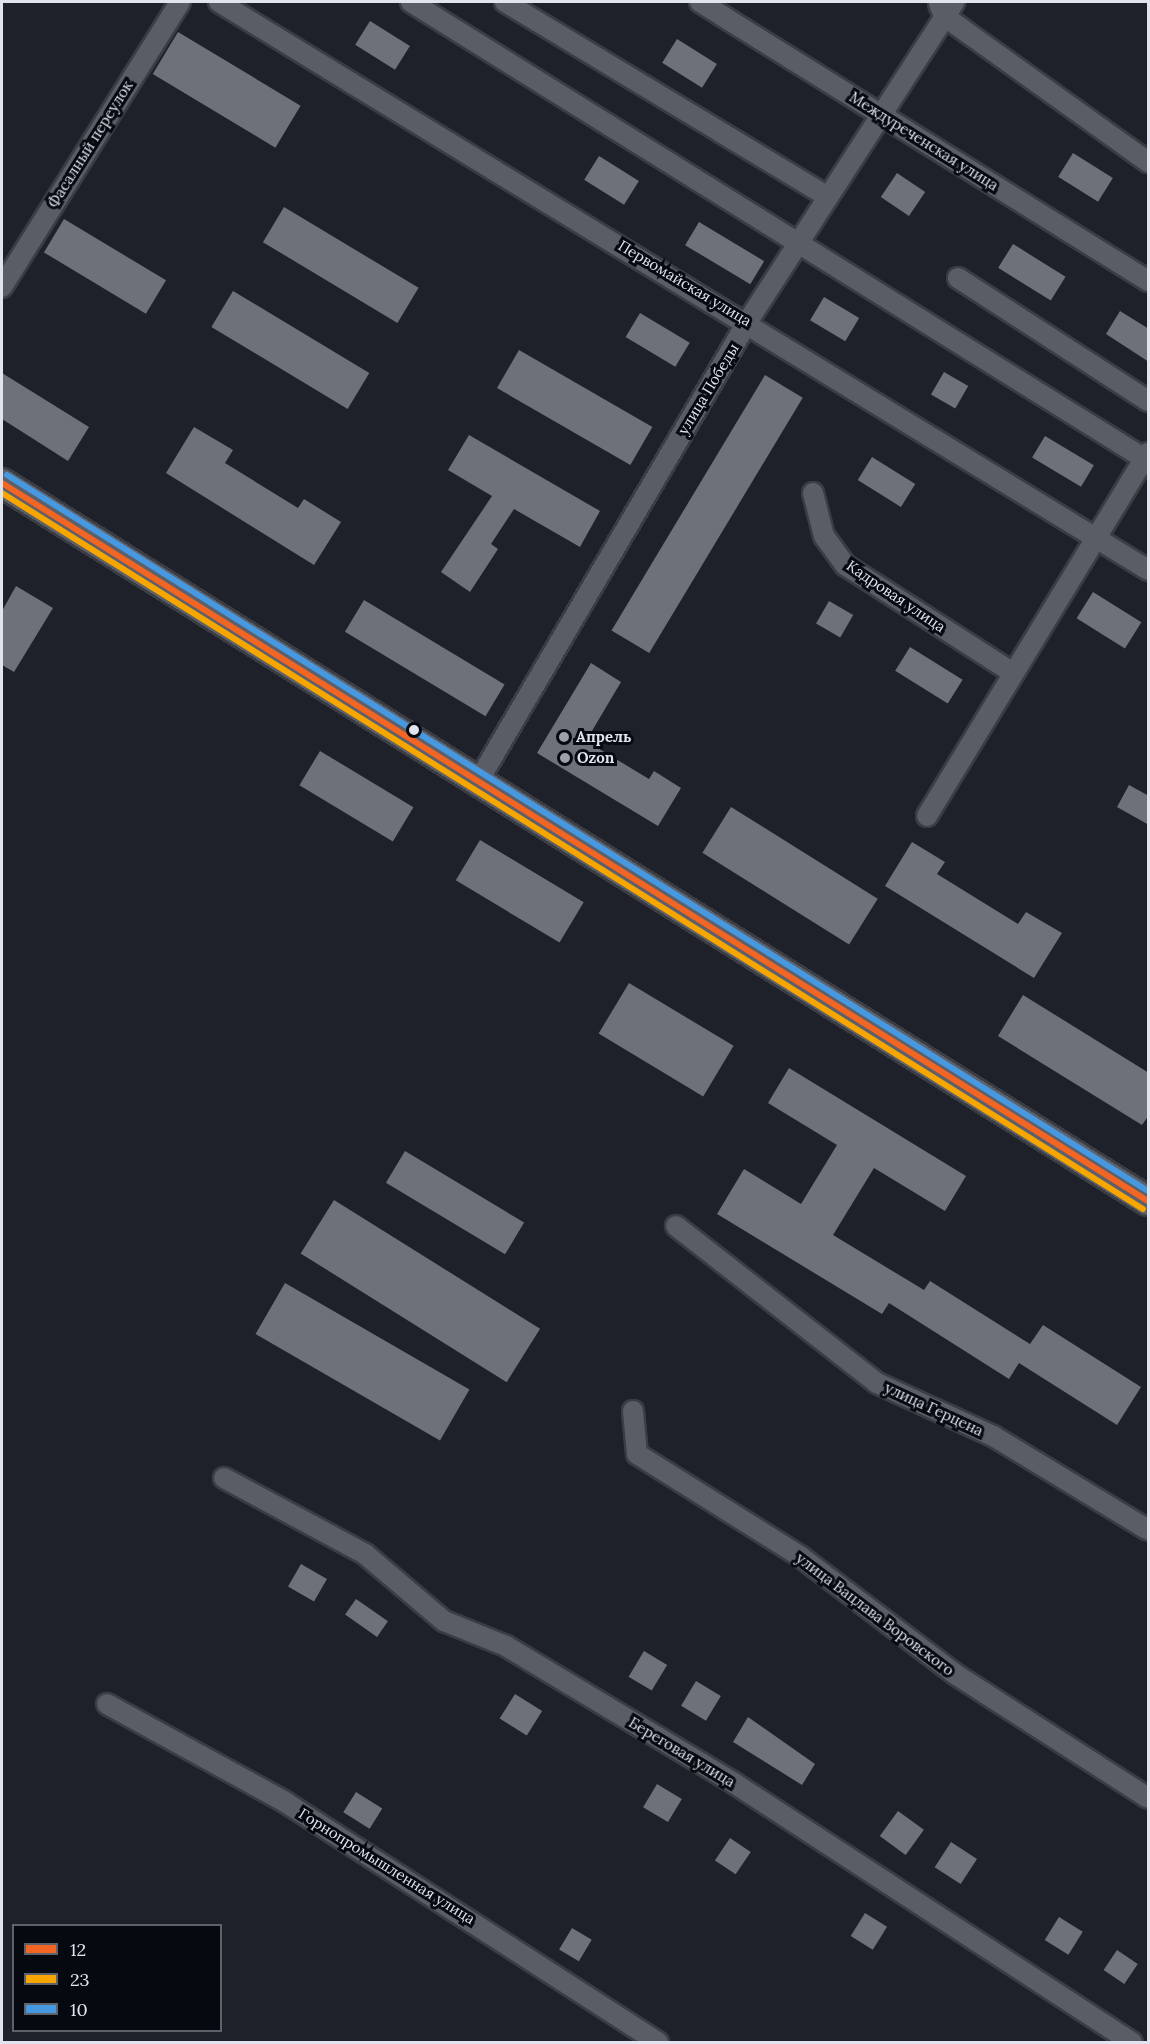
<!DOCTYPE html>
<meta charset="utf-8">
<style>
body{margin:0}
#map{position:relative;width:1150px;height:2044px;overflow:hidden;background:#1e2129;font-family:Lora,serif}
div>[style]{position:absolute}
.building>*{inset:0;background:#6e7179;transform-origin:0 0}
.roads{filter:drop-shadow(2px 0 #3a3d44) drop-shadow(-2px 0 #3a3d44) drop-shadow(0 2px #3a3d44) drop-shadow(0 -2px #3a3d44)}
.minor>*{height:20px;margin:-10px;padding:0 10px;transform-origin:10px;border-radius:10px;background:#5a5d66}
.secondary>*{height:28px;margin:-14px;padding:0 14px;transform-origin:14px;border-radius:14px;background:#5c606a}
.bus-1>*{height:6px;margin:-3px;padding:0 3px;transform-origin:3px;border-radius:3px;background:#f26522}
.bus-2>*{height:6px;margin:-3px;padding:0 3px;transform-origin:3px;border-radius:3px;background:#f7a600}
.bus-3>*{height:6px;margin:-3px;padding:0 3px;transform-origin:3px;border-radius:3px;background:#4699e1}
.dots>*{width:16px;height:16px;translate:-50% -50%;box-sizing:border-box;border:3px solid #070910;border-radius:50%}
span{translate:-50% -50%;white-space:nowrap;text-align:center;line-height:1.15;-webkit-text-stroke:6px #070910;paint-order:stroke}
.street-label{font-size:15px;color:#dfe4ee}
.poi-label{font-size:15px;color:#dfe4ee;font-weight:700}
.left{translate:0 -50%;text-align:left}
.frame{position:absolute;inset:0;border:3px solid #dfe4ee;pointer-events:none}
.legend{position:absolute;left:12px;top:1924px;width:210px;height:108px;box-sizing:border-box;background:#070910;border:2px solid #5d6169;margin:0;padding:8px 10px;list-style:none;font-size:18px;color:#dfe4ee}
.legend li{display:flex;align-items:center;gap:12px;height:30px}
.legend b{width:30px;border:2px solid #5d6169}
</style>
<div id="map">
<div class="building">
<div style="left:370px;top:21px;width:47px;height:28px;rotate:32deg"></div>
<div style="left:178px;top:32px;width:143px;height:49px;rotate:31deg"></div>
<div style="left:677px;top:39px;width:47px;height:28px;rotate:32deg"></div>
<div style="left:1073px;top:153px;width:47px;height:28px;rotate:32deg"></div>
<div style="left:599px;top:156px;width:47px;height:28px;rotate:32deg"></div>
<div style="left:897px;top:173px;width:34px;height:29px;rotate:34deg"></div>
<div style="left:284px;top:207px;width:157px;height:41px;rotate:31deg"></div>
<div style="left:64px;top:219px;width:119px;height:39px;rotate:31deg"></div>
<div style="left:699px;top:222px;width:76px;height:27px;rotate:31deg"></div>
<div style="left:1013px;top:244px;width:62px;height:28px;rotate:32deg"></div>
<div style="left:233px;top:291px;width:159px;height:42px;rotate:31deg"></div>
<div style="left:824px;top:297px;width:41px;height:27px;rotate:31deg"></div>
<div style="clip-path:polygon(1120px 311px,1149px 329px,1149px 362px,1106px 334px)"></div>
<div style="left:640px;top:313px;width:58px;height:28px;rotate:31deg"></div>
<div style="left:519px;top:350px;width:154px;height:44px;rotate:30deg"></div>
<div style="left:944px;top:372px;width:28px;height:26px;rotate:30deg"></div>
<div style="clip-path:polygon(2px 373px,89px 427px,68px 461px,2px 419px)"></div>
<div style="left:765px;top:375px;width:44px;height:298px;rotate:31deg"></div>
<div style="clip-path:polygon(194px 427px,233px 450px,225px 463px,298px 508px,304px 499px,341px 522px,314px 565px,166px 473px)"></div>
<div style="clip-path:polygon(469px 435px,600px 511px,580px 547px,514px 509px,491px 544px,498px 549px,470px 592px,441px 572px,492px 496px,448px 470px)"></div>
<div style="left:1045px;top:436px;width:57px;height:25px;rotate:31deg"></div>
<div style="left:872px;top:457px;width:51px;height:27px;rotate:32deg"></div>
<div style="clip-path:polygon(16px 586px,53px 608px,14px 672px,2px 665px,2px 611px)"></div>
<div style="left:1093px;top:592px;width:57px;height:31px;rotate:32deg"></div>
<div style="left:364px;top:600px;width:164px;height:37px;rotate:31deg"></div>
<div style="left:829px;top:601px;width:28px;height:26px;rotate:30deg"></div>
<div style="left:910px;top:647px;width:62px;height:28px;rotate:32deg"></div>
<div style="clip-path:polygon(591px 663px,621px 682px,586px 741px,649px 779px,654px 771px,681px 788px,658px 826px,537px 753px)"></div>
<div style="left:320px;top:751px;width:109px;height:40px;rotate:31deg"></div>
<div style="clip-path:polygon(1129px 785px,1149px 796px,1149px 825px,1117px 807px)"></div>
<div style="left:731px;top:807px;width:173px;height:54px;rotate:32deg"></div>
<div style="left:480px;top:840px;width:121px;height:47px;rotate:31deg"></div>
<div style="clip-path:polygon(912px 842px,945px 862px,937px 874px,1018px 924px,1026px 912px,1062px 933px,1034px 978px,885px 886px)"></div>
<div style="left:629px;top:983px;width:122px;height:59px;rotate:31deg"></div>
<div style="clip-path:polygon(1023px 995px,1149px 1073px,1149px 1115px,1142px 1125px,998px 1036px)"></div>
<div style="clip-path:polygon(789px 1068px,966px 1176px,945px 1211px,874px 1168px,833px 1235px,924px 1290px,930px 1281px,1030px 1344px,1043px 1325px,1141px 1387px,1117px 1425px,1019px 1363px,1009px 1379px,889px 1303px,882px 1314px,717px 1214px,744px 1169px,801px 1204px,837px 1145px,768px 1103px)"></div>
<div style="left:405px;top:1151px;width:139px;height:37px;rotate:31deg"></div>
<div style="left:334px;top:1200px;width:243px;height:63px;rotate:32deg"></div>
<div style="left:285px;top:1283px;width:213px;height:59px;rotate:30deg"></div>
<div style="left:301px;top:1564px;width:30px;height:26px;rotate:30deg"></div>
<div style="left:356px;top:1599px;width:39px;height:19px;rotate:35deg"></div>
<div style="left:644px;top:1651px;width:27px;height:30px;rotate:31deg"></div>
<div style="left:696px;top:1681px;width:29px;height:29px;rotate:31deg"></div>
<div style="left:515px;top:1694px;width:32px;height:29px;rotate:32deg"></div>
<div style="clip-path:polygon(748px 1717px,815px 1764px,802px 1785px,733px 1742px)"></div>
<div style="left:657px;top:1784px;width:29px;height:27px;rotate:31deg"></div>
<div style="left:356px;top:1792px;width:31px;height:24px;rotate:32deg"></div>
<div style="left:898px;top:1811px;width:32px;height:31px;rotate:36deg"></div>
<div style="left:730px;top:1838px;width:25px;height:27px;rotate:34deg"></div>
<div style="left:951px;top:1842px;width:31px;height:30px;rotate:33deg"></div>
<div style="left:865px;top:1913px;width:26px;height:27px;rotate:32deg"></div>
<div style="left:1059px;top:1917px;width:28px;height:27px;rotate:32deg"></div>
<div style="left:572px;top:1928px;width:23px;height:25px;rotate:31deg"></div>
<div style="left:1117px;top:1950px;width:25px;height:24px;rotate:34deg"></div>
</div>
<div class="roads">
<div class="minor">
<div style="left:219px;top:2px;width:1089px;rotate:31.44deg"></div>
<div style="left:411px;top:2px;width:868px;rotate:31.91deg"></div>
<div style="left:505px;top:2px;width:376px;rotate:31.1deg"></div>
<div style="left:700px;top:2px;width:528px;rotate:31.91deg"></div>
<div style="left:939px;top:4px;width:13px;rotate:67deg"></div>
<div style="left:944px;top:16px;width:251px;rotate:35.6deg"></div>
<div style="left:958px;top:278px;width:226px;rotate:32.9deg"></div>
<div style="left:2px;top:287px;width:336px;rotate:-58deg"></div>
<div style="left:813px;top:493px;width:44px;rotate:75.7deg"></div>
<div style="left:824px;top:536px;width:36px;rotate:54deg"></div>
<div style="left:845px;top:565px;width:200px;rotate:32.7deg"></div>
<div style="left:476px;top:785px;width:538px;rotate:-59.62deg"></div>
<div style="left:748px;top:321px;width:380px;rotate:-57.1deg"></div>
<div style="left:927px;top:816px;width:425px;rotate:-58.7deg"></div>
<div style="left:676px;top:1226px;width:255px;rotate:38deg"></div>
<div style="left:877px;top:1383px;width:128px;rotate:24.6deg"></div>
<div style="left:993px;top:1436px;width:181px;rotate:31.2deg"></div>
<div style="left:633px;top:1411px;width:43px;rotate:84.7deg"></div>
<div style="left:637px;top:1454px;width:194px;rotate:32.1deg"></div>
<div style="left:801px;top:1557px;width:193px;rotate:37.2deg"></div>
<div style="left:955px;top:1674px;width:229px;rotate:32.7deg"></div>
<div style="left:224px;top:1478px;width:160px;rotate:28.3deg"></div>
<div style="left:365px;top:1554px;width:104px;rotate:40.3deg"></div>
<div style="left:444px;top:1621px;width:67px;rotate:22deg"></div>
<div style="left:506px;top:1646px;width:266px;rotate:31deg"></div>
<div style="left:734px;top:1783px;width:475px;rotate:33.1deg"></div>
<div style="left:107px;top:1704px;width:203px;rotate:28.8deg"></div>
<div style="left:285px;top:1802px;width:444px;rotate:32.8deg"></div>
</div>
<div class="secondary">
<div style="left:2px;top:483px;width:1352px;rotate:32.07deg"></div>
</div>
</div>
<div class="bus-1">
<div style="left:2px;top:483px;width:1352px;rotate:32.07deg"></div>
</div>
<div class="bus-2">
<div style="left:2px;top:493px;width:1347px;rotate:32.11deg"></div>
</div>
<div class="bus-3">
<div style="left:7px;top:475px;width:1347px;rotate:32.11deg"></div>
</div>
<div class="dots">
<div style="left:414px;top:730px;background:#dfe4ee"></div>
<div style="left:564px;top:737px;background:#9ba0a9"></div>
<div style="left:565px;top:758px;background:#9ba0a9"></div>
</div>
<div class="street-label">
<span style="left:924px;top:141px;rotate:32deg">Междуреченская улица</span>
<span style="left:90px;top:144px;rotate:-58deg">Фасалный переулок</span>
<span style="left:685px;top:283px;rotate:31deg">Первомайская улица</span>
<span style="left:708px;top:389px;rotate:-59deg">улица Победы</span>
<span style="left:896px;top:596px;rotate:34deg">Кадровая улица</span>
<span style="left:934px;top:1409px;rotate:25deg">улица Герцена</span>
<span style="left:875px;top:1614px;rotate:37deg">улица Вацлава Воровского</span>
<span style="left:682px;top:1752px;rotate:31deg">Береговая улица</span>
<span style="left:387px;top:1866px;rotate:32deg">Горнопромышленная улица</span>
</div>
<div class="poi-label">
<span class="left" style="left:576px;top:737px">Апрель</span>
<span class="left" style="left:577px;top:758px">Ozon</span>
</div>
<div class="frame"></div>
<ul class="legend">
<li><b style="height:8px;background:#f26522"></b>12</li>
<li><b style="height:8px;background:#f7a600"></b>23</li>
<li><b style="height:8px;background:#4699e1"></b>10</li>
</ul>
</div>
